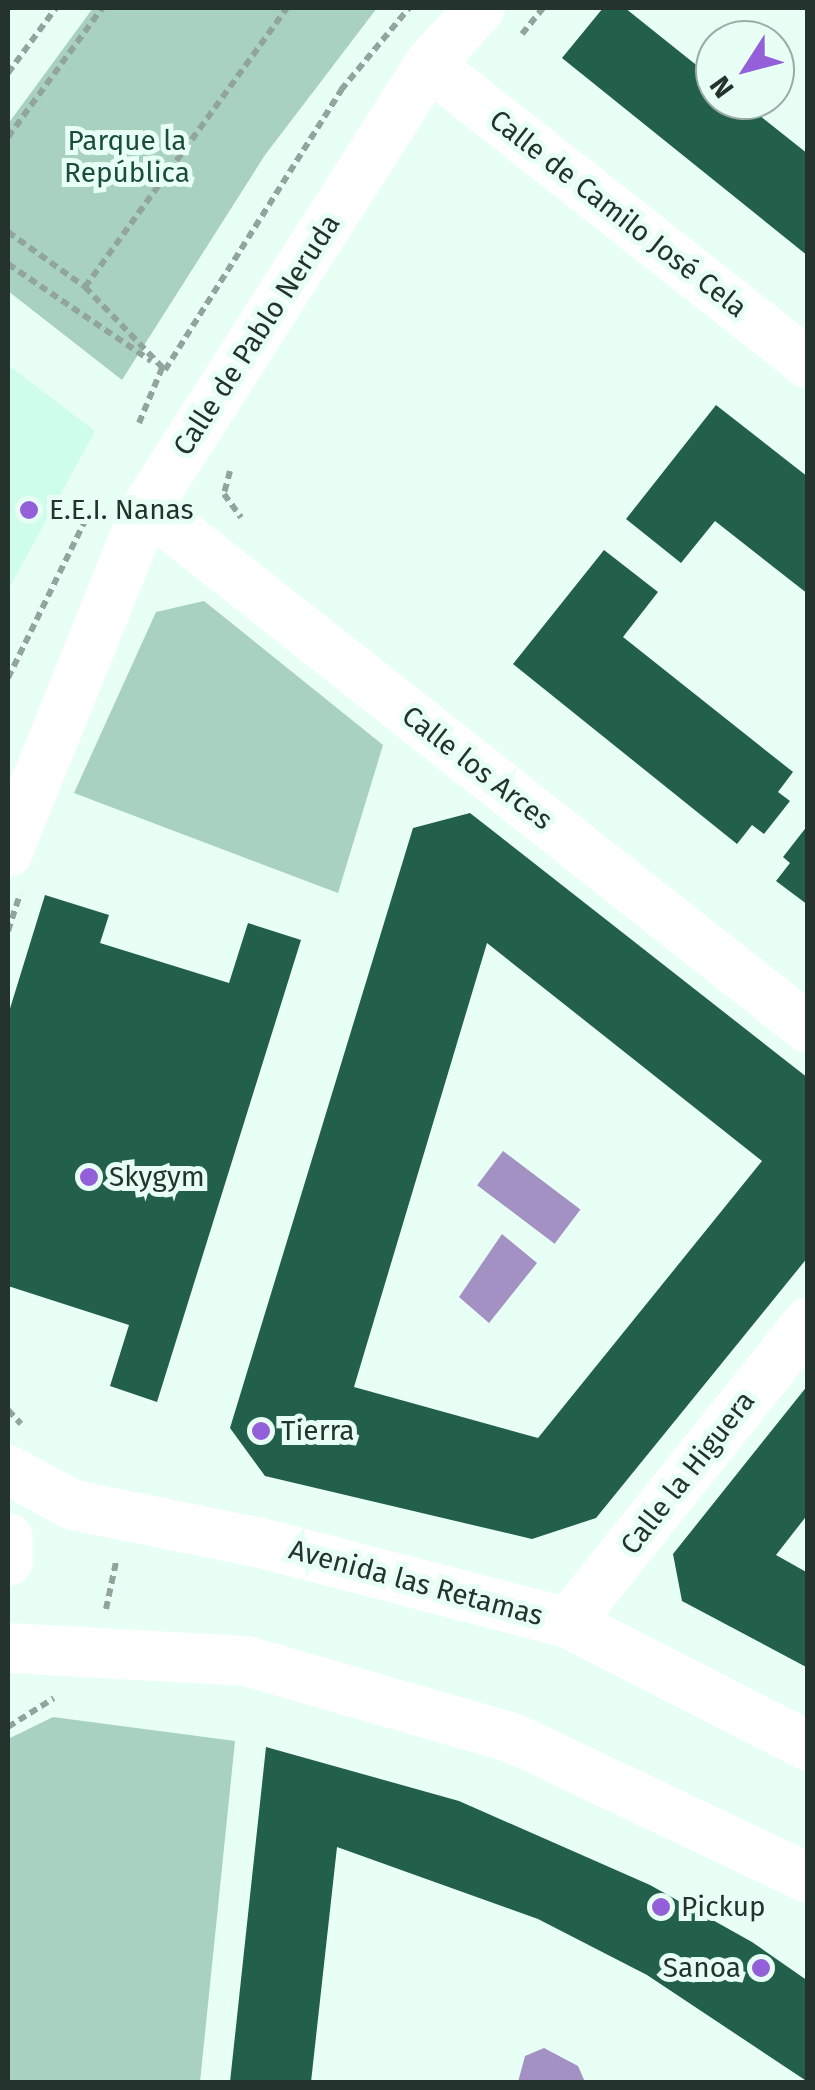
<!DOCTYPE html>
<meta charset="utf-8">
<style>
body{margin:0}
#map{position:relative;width:815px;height:2090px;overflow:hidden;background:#e7fff4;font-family:"Fira Sans",sans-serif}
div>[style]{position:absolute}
.built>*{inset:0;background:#cefee9}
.green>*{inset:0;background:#a8d2bf}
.water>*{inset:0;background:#a291c2;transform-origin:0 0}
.building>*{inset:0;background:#23604b}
.path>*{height:6px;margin-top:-3px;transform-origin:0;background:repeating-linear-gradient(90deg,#91a59d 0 8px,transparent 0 13px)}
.minor>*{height:50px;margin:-25px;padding:0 25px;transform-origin:25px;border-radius:25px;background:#fff}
.dots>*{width:28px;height:28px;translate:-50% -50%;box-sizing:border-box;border:5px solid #e7fff4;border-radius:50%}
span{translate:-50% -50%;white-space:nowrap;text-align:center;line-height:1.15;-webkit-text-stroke:10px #e7fff4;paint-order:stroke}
.park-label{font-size:28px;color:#1c4d3c}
.street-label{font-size:28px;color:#24332d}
.poi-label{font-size:28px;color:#24332d}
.left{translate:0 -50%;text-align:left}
.right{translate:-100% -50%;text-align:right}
.frame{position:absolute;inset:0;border:10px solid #24332d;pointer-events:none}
.north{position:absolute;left:695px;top:20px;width:100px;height:100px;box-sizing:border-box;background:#e7fff4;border:2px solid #99ada4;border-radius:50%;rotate:234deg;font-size:28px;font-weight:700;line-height:40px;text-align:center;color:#24332d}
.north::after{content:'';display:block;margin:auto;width:35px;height:45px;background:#9360d9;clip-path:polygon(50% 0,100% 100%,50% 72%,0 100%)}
</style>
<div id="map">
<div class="built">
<div style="clip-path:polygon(8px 365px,95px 431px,8px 590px)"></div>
</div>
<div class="green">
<div style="clip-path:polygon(93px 8px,377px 8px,265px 155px,122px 380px,8px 291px,8px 124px)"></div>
<div style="clip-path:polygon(204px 601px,383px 745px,338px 893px,74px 793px,156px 612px)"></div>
<div style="clip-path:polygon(53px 1717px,235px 1741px,200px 2082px,8px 2082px,8px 1739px)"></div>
</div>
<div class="water">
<div style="left:503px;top:1151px;width:97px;height:43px;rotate:37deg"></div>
<div style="clip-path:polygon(502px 1234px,537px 1263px,489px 1323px,459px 1297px)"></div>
<div style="clip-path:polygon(544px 2048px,578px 2066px,585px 2082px,518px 2082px,525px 2056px)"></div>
</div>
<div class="building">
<div style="clip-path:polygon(603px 8px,625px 8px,715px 80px,715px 100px,740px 100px,808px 154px,808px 256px,562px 58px)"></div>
<div style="clip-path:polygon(716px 405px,808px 477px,808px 594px,715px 521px,681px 563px,626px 519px)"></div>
<div style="clip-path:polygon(604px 550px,658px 592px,623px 637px,793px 772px,778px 792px,790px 801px,764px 834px,752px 825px,737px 844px,513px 664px)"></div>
<div style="clip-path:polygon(evenodd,470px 813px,808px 1078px,808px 1257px,596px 1518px,532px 1539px,265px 1476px,230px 1428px,413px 828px,470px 813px,487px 943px,762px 1161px,538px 1438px,354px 1387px,487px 943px)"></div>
<div style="clip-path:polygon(808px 825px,808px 905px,776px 881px,790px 863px,783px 857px)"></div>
<div style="clip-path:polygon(45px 895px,109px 915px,100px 943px,229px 983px,248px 923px,301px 940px,157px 1402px,110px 1386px,129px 1325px,8px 1286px,8px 1015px)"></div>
<div style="clip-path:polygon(808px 1385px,808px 1514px,776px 1555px,808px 1573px,808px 1668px,682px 1601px,673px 1554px)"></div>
<div style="clip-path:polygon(266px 1747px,459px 1801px,650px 1885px,752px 1942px,808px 1981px,808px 2082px,647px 1975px,538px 1919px,337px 1847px,311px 2082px,230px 2082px)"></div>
</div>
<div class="path">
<div style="left:522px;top:34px;width:33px;rotate:-51deg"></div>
<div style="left:8px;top:73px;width:81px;rotate:-53.6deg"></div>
<div style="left:8px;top:137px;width:160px;rotate:-53.9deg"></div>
<div style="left:8px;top:232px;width:95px;rotate:35.5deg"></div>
<div style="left:85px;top:287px;width:115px;rotate:46.1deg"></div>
<div style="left:165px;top:370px;width:331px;rotate:-57.8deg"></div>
<div style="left:341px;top:90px;width:107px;rotate:-50.3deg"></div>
<div style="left:8px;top:264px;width:173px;rotate:34.1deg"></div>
<div style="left:85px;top:287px;width:344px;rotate:-54.1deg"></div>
<div style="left:139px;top:423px;width:60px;rotate:-67.3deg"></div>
<div style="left:230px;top:471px;width:24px;rotate:105deg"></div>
<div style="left:224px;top:494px;width:29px;rotate:54deg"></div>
<div style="left:8px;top:678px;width:184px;rotate:-63.9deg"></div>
<div style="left:8px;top:931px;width:39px;rotate:-72deg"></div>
<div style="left:8px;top:1410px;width:19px;rotate:47deg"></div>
<div style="left:106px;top:1609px;width:48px;rotate:-78deg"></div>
<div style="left:8px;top:1727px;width:54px;rotate:-32.2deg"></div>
</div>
<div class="minor">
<div style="left:429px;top:65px;width:482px;rotate:38.2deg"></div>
<div style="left:147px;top:507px;width:842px;rotate:38.25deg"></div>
<div style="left:8px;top:852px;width:372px;rotate:-68.1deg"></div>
<div style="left:147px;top:507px;width:524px;rotate:-57.46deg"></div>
<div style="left:429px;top:65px;width:76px;rotate:-48.2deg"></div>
<div style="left:8px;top:1470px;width:74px;rotate:28.3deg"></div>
<div style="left:73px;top:1505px;width:188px;rotate:11.4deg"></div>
<div style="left:257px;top:1542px;width:321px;rotate:14.6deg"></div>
<div style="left:568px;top:1623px;width:270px;rotate:27.1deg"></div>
<div style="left:8px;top:1538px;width:23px;rotate:90deg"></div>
<div style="left:568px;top:1623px;width:385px;rotate:-51.4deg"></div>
<div style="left:8px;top:1648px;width:238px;rotate:3.1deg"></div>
<div style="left:246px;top:1661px;width:278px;rotate:16.1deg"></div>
<div style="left:513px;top:1738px;width:327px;rotate:25.4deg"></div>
</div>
<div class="dots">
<div style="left:29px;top:510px;background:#9360d9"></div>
<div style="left:89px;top:1177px;background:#9360d9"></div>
<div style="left:261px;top:1431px;background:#9360d9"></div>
<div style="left:661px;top:1907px;background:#9360d9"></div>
<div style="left:761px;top:1968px;background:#9360d9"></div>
</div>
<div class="park-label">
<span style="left:127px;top:157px">Parque la<br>República</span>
</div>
<div class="street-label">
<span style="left:618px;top:214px;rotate:38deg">Calle de Camilo José Cela</span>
<span style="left:257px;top:335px;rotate:-57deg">Calle de Pablo Neruda</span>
<span style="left:477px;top:768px;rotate:38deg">Calle los Arces</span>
<span style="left:688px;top:1473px;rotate:-52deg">Calle la Higuera</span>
<span style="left:416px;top:1583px;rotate:15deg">Avenida las Retamas</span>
</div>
<div class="poi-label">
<span class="left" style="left:49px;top:510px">E.E.I. Nanas</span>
<span class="left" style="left:109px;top:1177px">Skygym</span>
<span class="left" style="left:281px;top:1431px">Tierra</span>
<span class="left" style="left:681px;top:1907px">Pickup</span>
<span class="right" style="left:741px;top:1968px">Sanoa</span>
</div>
<div class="frame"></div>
<div class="north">N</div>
</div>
